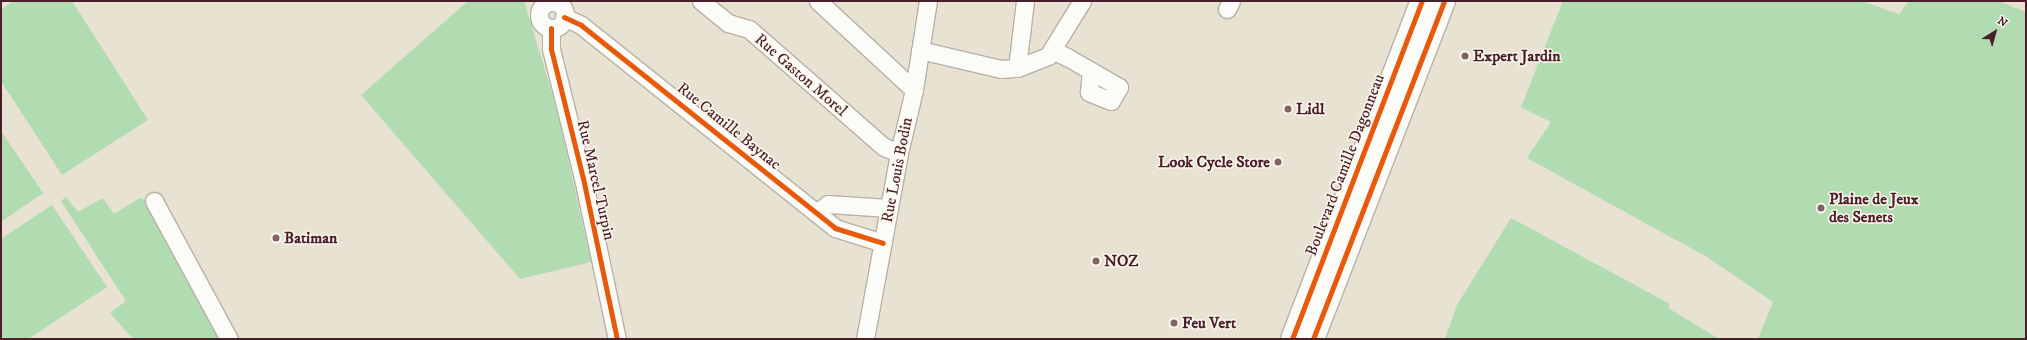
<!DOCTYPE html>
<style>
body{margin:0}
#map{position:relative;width:2027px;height:340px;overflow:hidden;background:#e7e2d1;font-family:"IM FELL DW Pica",serif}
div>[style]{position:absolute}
.green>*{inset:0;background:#b1dbb1}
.roads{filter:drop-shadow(1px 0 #b8b0a7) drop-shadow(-1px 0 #b8b0a7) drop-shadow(0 1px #b8b0a7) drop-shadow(0 -1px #b8b0a7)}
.minor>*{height:17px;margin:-8.5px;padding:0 8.5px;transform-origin:8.5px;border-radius:8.5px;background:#fbfbf8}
.minor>.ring{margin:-8.5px;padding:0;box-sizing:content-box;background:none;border:17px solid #fbfbf8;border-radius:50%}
.major>*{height:22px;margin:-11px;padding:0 11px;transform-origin:11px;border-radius:11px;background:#fbfbf8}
.cycleway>*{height:5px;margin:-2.5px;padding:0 2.5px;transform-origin:2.5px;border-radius:2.5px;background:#e8590c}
.dots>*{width:11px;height:11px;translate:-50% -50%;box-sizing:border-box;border:2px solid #fbf7ec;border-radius:50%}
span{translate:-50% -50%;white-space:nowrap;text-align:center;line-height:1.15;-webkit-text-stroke:3px #fbf7ec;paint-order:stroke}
.poi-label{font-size:16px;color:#4a1f2b;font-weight:700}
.left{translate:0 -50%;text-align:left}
.right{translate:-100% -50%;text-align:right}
.street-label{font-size:16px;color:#4a1f2b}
.frame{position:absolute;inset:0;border:2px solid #4a1f2b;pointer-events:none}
.north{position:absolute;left:1975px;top:12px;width:40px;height:40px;-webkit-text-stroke:3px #fbf7ec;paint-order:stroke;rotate:37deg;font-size:11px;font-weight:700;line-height:16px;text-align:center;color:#4a1f2b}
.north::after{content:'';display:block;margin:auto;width:14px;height:18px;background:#4a1f2b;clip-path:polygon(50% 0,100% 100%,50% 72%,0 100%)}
</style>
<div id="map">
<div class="green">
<div style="clip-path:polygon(14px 1px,72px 1px,148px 120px,62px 175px,1px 81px,1px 9px)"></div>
<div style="clip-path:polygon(468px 1px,524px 1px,558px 113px,591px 262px,520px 279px,361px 95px)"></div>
<div style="clip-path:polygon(1563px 1px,1861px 1px,1899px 14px,1909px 1px,1998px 1px,2026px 12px,2026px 339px,1758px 339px,1773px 302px,1707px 257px,1527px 158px,1551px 122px,1521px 107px)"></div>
<div style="clip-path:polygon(1px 131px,43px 193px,1px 222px)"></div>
<div style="clip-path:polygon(66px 197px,78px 212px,103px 198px,114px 214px,140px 198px,148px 201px,222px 339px,133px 339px,110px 313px,126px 301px,61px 201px)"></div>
<div style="clip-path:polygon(52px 205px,107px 287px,28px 339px,4px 339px,1px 335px,1px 239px)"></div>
<div style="clip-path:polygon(1511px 218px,1670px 304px,1668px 308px,1719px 339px,1445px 339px,1457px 305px)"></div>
</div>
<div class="roads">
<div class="minor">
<div style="left:701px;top:1px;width:35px;rotate:39deg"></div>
<div style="left:728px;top:23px;width:22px;rotate:16deg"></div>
<div style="left:749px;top:29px;width:179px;rotate:41.2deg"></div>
<div style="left:884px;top:147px;width:16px;rotate:22deg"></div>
<div style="left:818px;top:1px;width:131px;rotate:42.8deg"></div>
<div class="ring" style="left:539px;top:2px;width:9px;height:9px"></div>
<div style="left:1227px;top:9px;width:9px;rotate:-63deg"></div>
<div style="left:564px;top:17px;width:19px;rotate:25deg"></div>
<div style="left:581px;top:25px;width:325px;rotate:38.6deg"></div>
<div style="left:835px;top:228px;width:50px;rotate:17.4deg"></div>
<div style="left:551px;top:28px;width:21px;rotate:90deg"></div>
<div style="left:551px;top:49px;width:133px;rotate:76.1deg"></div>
<div style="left:583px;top:178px;width:165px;rotate:78.1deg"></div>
<div style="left:920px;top:50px;width:83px;rotate:13.2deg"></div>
<div style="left:1001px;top:69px;width:16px;rotate:-4deg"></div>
<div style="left:1017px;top:68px;width:33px;rotate:-21deg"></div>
<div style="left:1048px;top:56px;width:65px;rotate:-58.3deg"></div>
<div style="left:1052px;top:50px;width:17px;rotate:25deg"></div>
<div style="left:1067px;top:57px;width:60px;rotate:30deg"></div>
<div style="left:1119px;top:87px;width:16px;rotate:120deg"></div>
<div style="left:1111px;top:101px;width:24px;rotate:-158deg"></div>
<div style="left:1089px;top:92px;width:21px;rotate:-85deg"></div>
<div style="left:1017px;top:68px;width:67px;rotate:-83.2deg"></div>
<div style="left:154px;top:201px;width:157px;rotate:61.5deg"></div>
<div style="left:816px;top:213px;width:15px;rotate:-37deg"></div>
<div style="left:828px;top:204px;width:61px;rotate:3.8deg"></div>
<div style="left:865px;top:339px;width:189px;rotate:-79.6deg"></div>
<div style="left:899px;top:153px;width:65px;rotate:-76.6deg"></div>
<div style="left:914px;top:90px;width:90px;rotate:-81.1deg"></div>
</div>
<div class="major">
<div style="left:1292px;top:339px;width:362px;rotate:-69deg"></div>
<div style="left:1313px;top:339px;width:362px;rotate:-68.8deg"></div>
</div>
</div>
<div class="cycleway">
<div style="left:564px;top:17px;width:19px;rotate:25deg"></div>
<div style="left:581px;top:25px;width:325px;rotate:38.6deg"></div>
<div style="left:835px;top:228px;width:50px;rotate:17.4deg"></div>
<div style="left:551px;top:28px;width:21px;rotate:90deg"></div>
<div style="left:551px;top:49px;width:133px;rotate:76.1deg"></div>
<div style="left:583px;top:178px;width:165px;rotate:78.1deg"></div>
<div style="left:1292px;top:339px;width:362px;rotate:-69deg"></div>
<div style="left:1313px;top:339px;width:362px;rotate:-68.8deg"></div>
</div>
<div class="dots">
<div style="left:1465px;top:56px;background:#816365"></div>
<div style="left:1288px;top:109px;background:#816365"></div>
<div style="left:1278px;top:162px;background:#816365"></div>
<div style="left:1821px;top:208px;background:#816365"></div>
<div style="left:276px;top:238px;background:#816365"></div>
<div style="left:1096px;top:261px;background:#816365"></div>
<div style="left:1174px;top:323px;background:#816365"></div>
</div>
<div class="poi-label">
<span class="left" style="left:1473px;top:56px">Expert Jardin</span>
<span class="left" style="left:1296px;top:109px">Lidl</span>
<span class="right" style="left:1270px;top:162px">Look Cycle Store</span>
<span class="left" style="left:1829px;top:208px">Plaine de Jeux<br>des Senets</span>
<span class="left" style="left:284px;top:238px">Batiman</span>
<span class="left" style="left:1104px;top:261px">NOZ</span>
<span class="left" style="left:1182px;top:323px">Feu Vert</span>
</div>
<div class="street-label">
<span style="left:801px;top:75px;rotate:41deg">Rue Gaston Morel</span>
<span style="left:729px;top:126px;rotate:39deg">Rue Camille Baynac</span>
<span style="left:1345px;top:165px;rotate:-69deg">Boulevard Camille Dagonneau</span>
<span style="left:897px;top:170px;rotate:-79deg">Rue Louis Bodin</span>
<span style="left:596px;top:180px;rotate:77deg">Rue Marcel Turpin</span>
</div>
<div class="frame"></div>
<div class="north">N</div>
</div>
